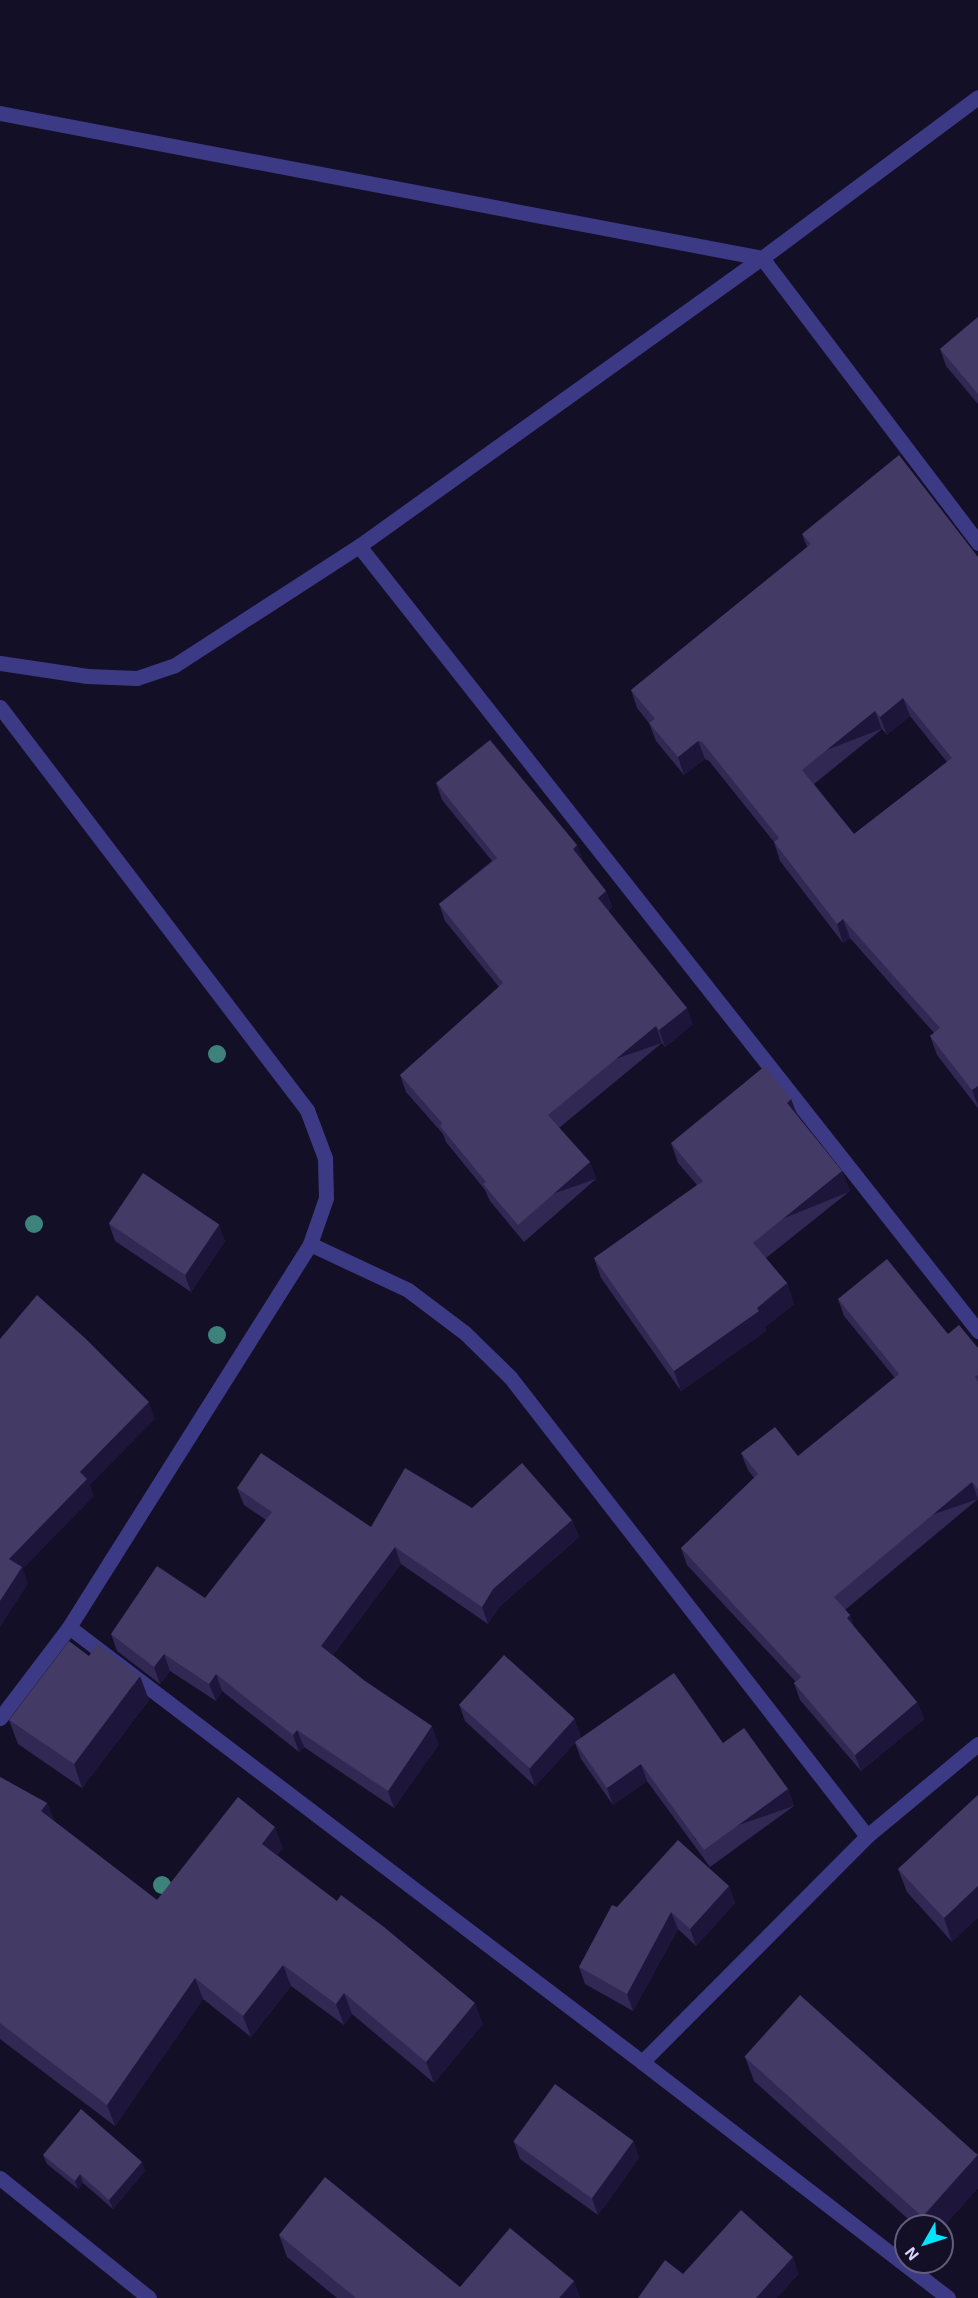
<!DOCTYPE html>
<style>
body{margin:0}
#map{position:relative;width:978px;height:2298px;overflow:hidden;background:#130f26;font-family:"Exo 2",sans-serif}
div>[style]{position:absolute}
.minor>*{height:15px;margin:-7.5px;padding:0 7.5px;transform-origin:7.5px;border-radius:7.5px;background:#3d3a85}
.trees>*{width:18px;height:18px;margin:-9px;border-radius:50%;background:#3d827b}
.wall>*{inset:0;background:#312854}
.shaded-wall>*{inset:0;background:#1d163a;transform-origin:0 0}
.building>*{inset:0;background:#433a66;transform-origin:0 0}
span{translate:-50% -50%;white-space:nowrap;text-align:center;line-height:1.15;-webkit-text-stroke:4.5px #130f26;paint-order:stroke}
.north{position:absolute;left:894px;top:2214px;width:60px;height:60px;box-sizing:border-box;background:#130f26;border:2px solid #625e7d;border-radius:50%;rotate:231deg;font-size:16px;font-weight:700;line-height:24px;text-align:center;color:#d9d4ff}
.north::after{content:'';display:block;margin:auto;width:21px;height:27px;background:#00e5ff;clip-path:polygon(50% 0,100% 100%,50% 72%,0 100%)}
</style>
<div id="map">
<div class="minor">
<div style="left:0;top:113px;width:776px;rotate:10.77deg"></div>
<div style="left:762px;top:258px;width:358px;rotate:52.8deg"></div>
<div style="left:359px;top:546px;width:495px;rotate:-35.6deg"></div>
<div style="left:762px;top:258px;width:269px;rotate:-36.7deg"></div>
<div style="left:0;top:663px;width:88px;rotate:8.5deg"></div>
<div style="left:87px;top:676px;width:50px;rotate:2.3deg"></div>
<div style="left:137px;top:678px;width:40px;rotate:-18.9deg"></div>
<div style="left:175px;top:665px;width:219px;rotate:-32.9deg"></div>
<div style="left:359px;top:546px;width:1000px;rotate:51.74deg"></div>
<div style="left:0;top:707px;width:507px;rotate:52.7deg"></div>
<div style="left:307px;top:1110px;width:51px;rotate:69.4deg"></div>
<div style="left:325px;top:1158px;width:40px;rotate:88.6deg"></div>
<div style="left:326px;top:1198px;width:49px;rotate:109.2deg"></div>
<div style="left:69px;top:1627px;width:719px;rotate:37.2deg"></div>
<div style="left:642px;top:2062px;width:386px;rotate:37.6deg"></div>
<div style="left:0;top:1718px;width:114px;rotate:-52.8deg"></div>
<div style="left:69px;top:1627px;width:453px;rotate:-57.8deg"></div>
<div style="left:310px;top:1244px;width:108px;rotate:25.1deg"></div>
<div style="left:408px;top:1290px;width:71px;rotate:37deg"></div>
<div style="left:465px;top:1333px;width:63px;rotate:44.4deg"></div>
<div style="left:510px;top:1377px;width:581px;rotate:52.13deg"></div>
<div style="left:642px;top:2062px;width:319px;rotate:-45.1deg"></div>
<div style="left:867px;top:1836px;width:144px;rotate:-39.7deg"></div>
<div style="left:0;top:2178px;width:191px;rotate:38.8deg"></div>
</div>
<div class="trees">
<div style="left:217px;top:1054px"></div>
<div style="left:34px;top:1224px"></div>
<div style="left:217px;top:1335px"></div>
<div style="left:162px;top:1885px"></div>
</div>
<div class="wall">
<div style="clip-path:polygon(978px 317px,978px 404px,946px 366px,940px 349px)"></div>
<div style="clip-path:polygon(evenodd,802px 534px,978px 557px,978px 1108px,937px 1055px,930px 1036px,934px 1033px,850px 938px,843px 943px,780px 861px,774px 842px,709px 761px,705px 759px,684px 775px,656px 741px,649px 723px,637px 708px,631px 690px,807px 547px,802px 534px,910px 716px,947px 762px,854px 834px,814px 784px,882px 729px,887px 735px,910px 716px)"></div>
<div style="clip-path:polygon(436px 783px,577px 845px,583px 862px,606px 891px,612px 907px,608px 911px,693px 1024px,665px 1047px,662px 1043px,559px 1128px,590px 1162px,596px 1179px,524px 1242px,490px 1201px,485px 1190px,446px 1142px,443px 1134px,406px 1092px,400px 1075px,499px 987px,445px 921px,439px 904px,492px 861px,442px 800px)"></div>
<div style="clip-path:polygon(791px 1099px,797px 1115px,842px 1171px,850px 1191px,766px 1258px,787px 1283px,794px 1304px,765px 1327px,766px 1331px,681px 1391px,601px 1278px,594px 1258px,697px 1185px,678px 1163px,671px 1143px)"></div>
<div style="clip-path:polygon(109px 1224px,225px 1241px,191px 1292px,115px 1241px)"></div>
<div style="clip-path:polygon(838px 1299px,948px 1334px,978px 1348px,978px 1499px,845px 1610px,850px 1615px,854px 1627px,917px 1702px,924px 1719px,861px 1771px,800px 1700px,794px 1683px,796px 1682px,687px 1565px,681px 1548px,754px 1478px,748px 1470px,741px 1453px,798px 1456px,895px 1378px,844px 1316px)"></div>
<div style="clip-path:polygon(237px 1488px,371px 1527px,472px 1508px,572px 1520px,579px 1537px,500px 1606px,488px 1624px,401px 1564px,333px 1655px,439px 1744px,394px 1808px,304px 1747px,299px 1752px,222px 1691px,216px 1701px,170px 1671px,160px 1684px,117px 1651px,111px 1634px,205px 1598px,266px 1520px,244px 1505px)"></div>
<div style="clip-path:polygon(149px 1700px,82px 1788px,18px 1744px,9px 1720px)"></div>
<div style="clip-path:polygon(459px 1704px,574px 1719px,581px 1737px,578px 1740px,723px 1743px,788px 1789px,794px 1806px,710px 1867px,647px 1781px,613px 1805px,581px 1759px,575px 1743px,535px 1786px,465px 1721px)"></div>
<div style="clip-path:polygon(0 1777px,47px 1803px,54px 1821px,157px 1900px,283px 1848px,277px 1855px,483px 2024px,434px 2083px,352px 2014px,344px 2025px,291px 1986px,251px 2037px,203px 1999px,115px 2126px,0 2039px)"></div>
<div style="clip-path:polygon(978px 1795px,952px 1942px,907px 1892px,898px 1869px)"></div>
<div style="clip-path:polygon(729px 1886px,735px 1903px,696px 1946px,678px 1929px,633px 2011px,585px 1984px,579px 1967px,617px 1907px)"></div>
<div style="clip-path:polygon(745px 2057px,978px 2154px,978px 2188px,942px 2228px,942px 2226px,916px 2226px,754px 2081px)"></div>
<div style="clip-path:polygon(633px 2141px,639px 2158px,598px 2215px,520px 2159px,514px 2142px)"></div>
<div style="clip-path:polygon(43px 2155px,145px 2171px,113px 2209px,83px 2183px,78px 2189px,47px 2164px)"></div>
<div style="clip-path:polygon(279px 2235px,460px 2287px,574px 2281px,580px 2298px,337px 2298px,287px 2257px)"></div>
</div>
<div class="shaded-wall">
<div style="clip-path:polygon(903px 698px,910px 716px,887px 735px,880px 717px)"></div>
<div style="left:875px;top:711px;width:19px;height:94px;rotate:69deg"></div>
<div style="clip-path:polygon(698px 741px,705px 759px,684px 775px,678px 757px)"></div>
<div style="clip-path:polygon(577px 845px,583px 862px,573px 849px)"></div>
<div style="clip-path:polygon(606px 891px,612px 907px,604px 914px,598px 898px)"></div>
<div style="clip-path:polygon(843px 919px,850px 938px,843px 943px,837px 924px)"></div>
<div style="clip-path:polygon(687px 1008px,693px 1024px,665px 1047px,659px 1030px)"></div>
<div style="left:656px;top:1026px;width:18px;height:140px;rotate:71deg"></div>
<div style="clip-path:polygon(978px 1086px,978px 1106px,972px 1090px)"></div>
<div style="clip-path:polygon(791px 1099px,799px 1119px,787px 1103px)"></div>
<div style="left:590px;top:1162px;width:18px;height:96px;rotate:71deg"></div>
<div style="left:842px;top:1171px;width:22px;height:114px;rotate:68deg"></div>
<div style="clip-path:polygon(219px 1224px,225px 1241px,191px 1292px,185px 1275px)"></div>
<div style="clip-path:polygon(787px 1283px,794px 1304px,765px 1327px,766px 1331px,681px 1391px,674px 1371px,757px 1308px)"></div>
<div style="clip-path:polygon(149px 1402px,155px 1419px,90px 1485px,94px 1496px,23px 1569px,28px 1584px,0 1627px,0 1601px,9px 1559px,80px 1472px)"></div>
<div style="left:972px;top:1482px;width:18px;height:180px;rotate:71deg"></div>
<div style="clip-path:polygon(572px 1520px,579px 1537px,500px 1606px,488px 1624px,482px 1607px,493px 1589px)"></div>
<div style="clip-path:polygon(395px 1547px,401px 1564px,327px 1663px,321px 1646px)"></div>
<div style="clip-path:polygon(850px 1615px,856px 1632px,847px 1618px)"></div>
<div style="clip-path:polygon(164px 1654px,170px 1671px,160px 1684px,154px 1667px)"></div>
<div style="clip-path:polygon(216px 1674px,222px 1691px,216px 1701px,209px 1684px)"></div>
<div style="clip-path:polygon(140px 1676px,149px 1700px,82px 1788px,74px 1764px)"></div>
<div style="clip-path:polygon(917px 1702px,924px 1719px,861px 1771px,855px 1755px)"></div>
<div style="clip-path:polygon(574px 1719px,581px 1737px,535px 1786px,529px 1769px)"></div>
<div style="clip-path:polygon(432px 1726px,439px 1744px,394px 1808px,388px 1791px)"></div>
<div style="clip-path:polygon(297px 1730px,304px 1747px,299px 1752px,293px 1735px)"></div>
<div style="clip-path:polygon(641px 1764px,647px 1781px,613px 1805px,607px 1788px)"></div>
<div style="left:788px;top:1789px;width:18px;height:104px;rotate:71deg"></div>
<div style="clip-path:polygon(47px 1803px,55px 1824px,41px 1811px)"></div>
<div style="clip-path:polygon(275px 1827px,283px 1848px,270px 1865px,262px 1844px)"></div>
<div style="clip-path:polygon(729px 1886px,735px 1903px,696px 1946px,690px 1929px)"></div>
<div style="clip-path:polygon(978px 1886px,978px 1918px,952px 1942px,944px 1918px)"></div>
<div style="clip-path:polygon(671px 1912px,678px 1929px,633px 2011px,627px 1994px)"></div>
<div style="clip-path:polygon(283px 1965px,291px 1986px,251px 2037px,243px 2016px)"></div>
<div style="clip-path:polygon(195px 1978px,203px 1999px,115px 2126px,107px 2105px)"></div>
<div style="clip-path:polygon(344px 1993px,352px 2014px,344px 2025px,336px 2004px)"></div>
<div style="clip-path:polygon(475px 2003px,483px 2024px,434px 2083px,426px 2062px)"></div>
<div style="clip-path:polygon(633px 2141px,639px 2158px,598px 2215px,592px 2198px)"></div>
<div style="clip-path:polygon(978px 2154px,978px 2188px,942px 2228px,942px 2226px,926px 2226px,923px 2217px)"></div>
<div style="clip-path:polygon(142px 2162px,145px 2171px,113px 2209px,109px 2200px)"></div>
<div style="clip-path:polygon(80px 2174px,83px 2183px,78px 2189px,75px 2181px)"></div>
<div style="clip-path:polygon(793px 2257px,799px 2274px,777px 2298px,756px 2298px)"></div>
<div style="clip-path:polygon(574px 2281px,580px 2298px,559px 2298px)"></div>
</div>
<div class="building">
<div style="clip-path:polygon(978px 317px,978px 394px,940px 349px)"></div>
<div style="clip-path:polygon(evenodd,899px 455px,978px 557px,978px 1086px,972px 1090px,930px 1036px,940px 1028px,843px 919px,837px 924px,774px 842px,779px 838px,702px 742px,698px 741px,678px 757px,649px 723px,655px 719px,631px 690px,811px 544px,802px 534px,899px 455px,903px 698px,952px 758px,854px 834px,802px 770px,875px 711px,880px 717px,903px 698px)"></div>
<div style="clip-path:polygon(490px 740px,577px 845px,573px 849px,606px 891px,598px 898px,687px 1008px,659px 1030px,656px 1026px,548px 1115px,590px 1162px,518px 1225px,483px 1184px,486px 1182px,440px 1126px,442px 1123px,400px 1075px,503px 983px,439px 904px,497px 858px,436px 783px)"></div>
<div style="clip-path:polygon(765px 1066px,791px 1099px,787px 1103px,842px 1171px,753px 1243px,787px 1283px,757px 1308px,759px 1311px,674px 1371px,594px 1258px,703px 1181px,671px 1143px)"></div>
<div style="left:143px;top:1173px;width:92px;height:61px;rotate:34deg"></div>
<div style="clip-path:polygon(887px 1259px,948px 1334px,959px 1325px,978px 1348px,978px 1375px,975px 1377px,978px 1382px,978px 1489px,972px 1482px,834px 1597px,850px 1615px,847px 1618px,917px 1702px,855px 1755px,794px 1683px,801px 1677px,681px 1548px,758px 1474px,741px 1453px,775px 1427px,798px 1456px,899px 1374px,838px 1299px)"></div>
<div style="clip-path:polygon(37px 1295px,86px 1339px,149px 1402px,80px 1472px,87px 1479px,9px 1559px,22px 1567px,0 1601px,0 1339px)"></div>
<div style="clip-path:polygon(261px 1453px,371px 1527px,405px 1468px,472px 1508px,522px 1463px,572px 1520px,493px 1589px,482px 1607px,395px 1547px,321px 1646px,365px 1681px,432px 1726px,388px 1791px,297px 1730px,293px 1735px,216px 1674px,209px 1684px,164px 1654px,154px 1667px,111px 1634px,157px 1566px,205px 1598px,272px 1512px,237px 1488px)"></div>
<div style="clip-path:polygon(69px 1641px,89px 1656px,97px 1643px,140px 1676px,74px 1764px,9px 1720px)"></div>
<div style="left:504px;top:1655px;width:95px;height:67px;rotate:42deg"></div>
<div style="clip-path:polygon(674px 1673px,723px 1743px,744px 1728px,788px 1789px,704px 1850px,641px 1764px,607px 1788px,575px 1742px)"></div>
<div style="clip-path:polygon(0 1777px,47px 1803px,41px 1811px,157px 1900px,238px 1797px,275px 1827px,262px 1844px,337px 1901px,341px 1895px,384px 1927px,475px 2003px,426px 2062px,344px 1993px,336px 2004px,283px 1965px,243px 2016px,195px 1978px,107px 2105px,0 2023px)"></div>
<div style="clip-path:polygon(978px 1795px,978px 1886px,944px 1918px,898px 1869px)"></div>
<div style="clip-path:polygon(678px 1840px,729px 1886px,690px 1929px,671px 1912px,627px 1994px,579px 1967px,612px 1905px,617px 1907px)"></div>
<div style="left:800px;top:1995px;width:239px;height:83px;rotate:42deg"></div>
<div style="left:555px;top:2084px;width:97px;height:71px;rotate:36deg"></div>
<div style="clip-path:polygon(81px 2109px,142px 2162px,109px 2200px,80px 2174px,75px 2181px,43px 2155px)"></div>
<div style="clip-path:polygon(325px 2177px,460px 2287px,510px 2228px,574px 2281px,559px 2298px,356px 2298px,279px 2235px)"></div>
<div style="clip-path:polygon(741px 2210px,793px 2257px,756px 2298px,638px 2298px,665px 2260px,683px 2274px)"></div>
</div>
<div class="north">N</div>
</div>
